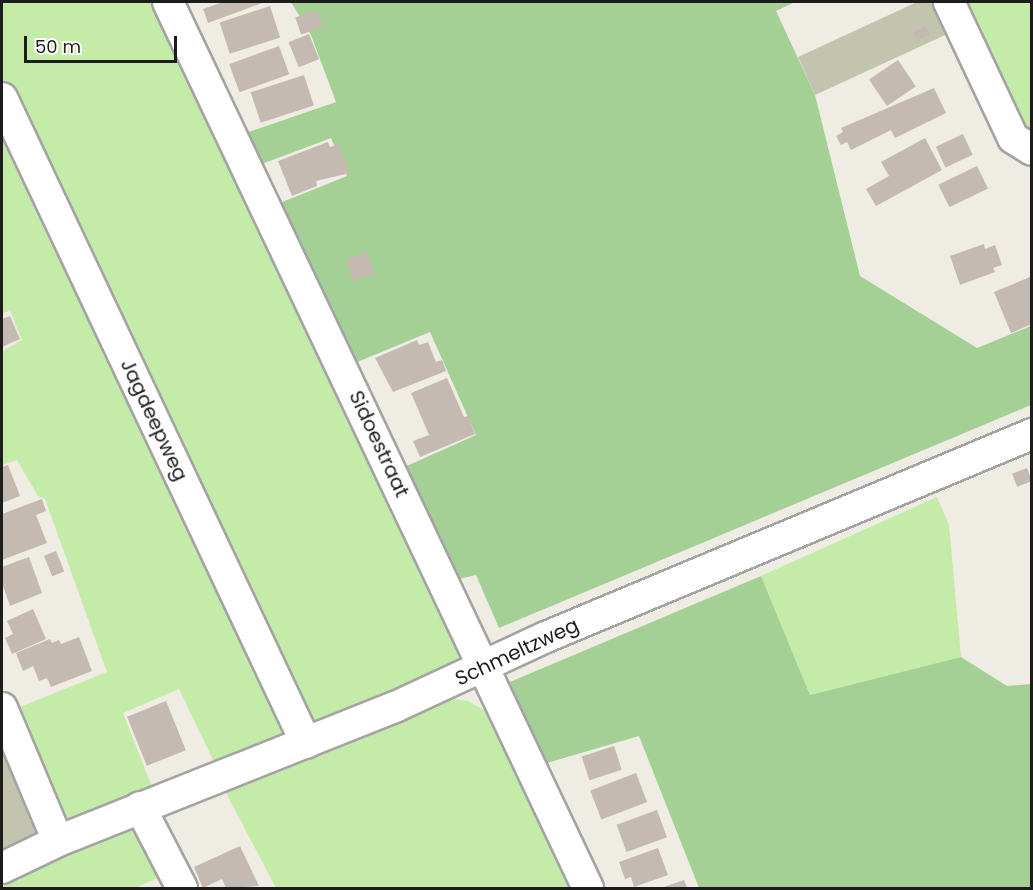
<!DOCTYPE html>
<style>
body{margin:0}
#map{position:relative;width:1033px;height:890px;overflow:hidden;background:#efece3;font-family:Poppins,sans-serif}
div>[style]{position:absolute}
.construction>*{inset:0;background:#c2c4ae}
.grass>*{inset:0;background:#c4eba7}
.forest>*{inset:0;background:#a4d096}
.building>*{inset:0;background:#c4bab2;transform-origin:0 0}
.roads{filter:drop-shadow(2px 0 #a4a4a4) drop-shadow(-2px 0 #a4a4a4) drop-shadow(0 2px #a4a4a4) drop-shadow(0 -2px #a4a4a4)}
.minor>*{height:30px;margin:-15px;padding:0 15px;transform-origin:15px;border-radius:15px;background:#fff}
span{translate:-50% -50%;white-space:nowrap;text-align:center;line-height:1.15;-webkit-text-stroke:5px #fff;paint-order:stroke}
.street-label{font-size:20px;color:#1d1d1d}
.frame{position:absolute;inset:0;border:3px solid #1d1d1d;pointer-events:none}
.scale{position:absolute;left:24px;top:36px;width:153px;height:27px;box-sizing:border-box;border:3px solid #1d1d1d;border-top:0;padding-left:8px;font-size:18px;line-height:21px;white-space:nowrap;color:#1d1d1d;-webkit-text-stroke:4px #fff;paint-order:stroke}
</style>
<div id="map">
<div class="construction">
<div style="clip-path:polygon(917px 2px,942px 2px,956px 30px,815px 95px,798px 57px)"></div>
<div style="clip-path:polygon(2px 726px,41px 837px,2px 859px)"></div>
</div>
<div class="grass">
<div style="clip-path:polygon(2px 2px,161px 2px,467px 660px,217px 768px,179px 689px,123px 713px,154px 792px,65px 828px,10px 711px,107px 672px,45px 499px,38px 496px,17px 460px,2px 465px,2px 351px,22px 340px,10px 311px,2px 313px)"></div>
<div style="clip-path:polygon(956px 2px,1031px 2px,1031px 141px)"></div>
<div style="clip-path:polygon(937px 497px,949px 525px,961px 657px,810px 695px,761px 576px)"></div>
<div style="clip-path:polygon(448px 698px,468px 701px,487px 712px,578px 888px,276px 888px,224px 789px)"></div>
<div style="clip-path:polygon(136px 824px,162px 876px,135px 888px,2px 888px,2px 879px)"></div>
</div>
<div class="forest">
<div style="clip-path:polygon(291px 2px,795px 2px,776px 11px,815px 95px,860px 276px,977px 348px,1031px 326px,1031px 405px,499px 628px,476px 575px,455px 580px,400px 469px,476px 435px,430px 332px,350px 365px,275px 205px,347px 176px,331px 138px,254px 167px,240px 135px,336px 102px,311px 35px)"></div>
<div style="clip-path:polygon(761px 576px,810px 695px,961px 657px,1007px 686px,1031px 684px,1031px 888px,699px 888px,639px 736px,540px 765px,505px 684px)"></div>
</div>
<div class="building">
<div style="clip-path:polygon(223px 2px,265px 2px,208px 23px,203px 9px)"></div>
<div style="left:270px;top:6px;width:33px;height:53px;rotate:72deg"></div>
<div style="left:317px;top:10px;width:18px;height:23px;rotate:71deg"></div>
<div style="left:926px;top:26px;width:9px;height:14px;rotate:63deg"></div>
<div style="left:309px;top:34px;width:27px;height:22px;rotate:68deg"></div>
<div style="left:279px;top:46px;width:30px;height:53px;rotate:70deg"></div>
<div style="left:898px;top:60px;width:32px;height:35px;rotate:56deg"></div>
<div style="left:304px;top:75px;width:32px;height:56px;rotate:72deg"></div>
<div style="clip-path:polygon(934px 88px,946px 113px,895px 138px,891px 130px,851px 150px,847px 142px,841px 145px,836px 136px,843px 132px,841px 128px)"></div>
<div style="left:963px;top:134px;width:23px;height:30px;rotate:65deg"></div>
<div style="clip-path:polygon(925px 138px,942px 170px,876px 206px,866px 189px,889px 176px,881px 162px)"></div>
<div style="clip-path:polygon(328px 142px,330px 147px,339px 144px,350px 173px,316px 181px,317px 186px,292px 196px,278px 161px)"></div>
<div style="left:977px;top:166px;width:25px;height:43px;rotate:64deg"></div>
<div style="clip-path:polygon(984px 244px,985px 249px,995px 245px,1002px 265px,993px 268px,995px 272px,960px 285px,950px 256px)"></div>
<div style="left:368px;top:253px;width:22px;height:23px;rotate:74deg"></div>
<div style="clip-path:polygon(1030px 277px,1032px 324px,1011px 333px,994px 292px)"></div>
<div style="clip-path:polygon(10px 316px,20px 339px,2px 347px,2px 319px)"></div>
<div style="clip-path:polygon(417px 340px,419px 345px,428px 342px,436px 362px,442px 360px,446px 371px,393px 392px,375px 358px)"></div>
<div style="clip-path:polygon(447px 378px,464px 417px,468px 416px,475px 434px,420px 457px,413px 441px,429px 435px,411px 393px)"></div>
<div style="clip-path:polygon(8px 465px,20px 496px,2px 503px,2px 467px)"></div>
<div style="left:1027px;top:468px;width:14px;height:16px;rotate:69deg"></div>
<div style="clip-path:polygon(42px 499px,46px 511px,36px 515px,47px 543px,2px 560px,2px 514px)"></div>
<div style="left:56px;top:551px;width:22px;height:13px;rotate:68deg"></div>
<div style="clip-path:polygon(29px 557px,42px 593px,10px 606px,2px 583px,2px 567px)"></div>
<div style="clip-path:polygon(33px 609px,46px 639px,12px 654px,5px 638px,13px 634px,7px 621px)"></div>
<div style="clip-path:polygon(79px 637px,92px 671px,51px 687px,47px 678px,39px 681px,33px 666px,23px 671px,16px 653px,50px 639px,52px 643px,59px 640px,61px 644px)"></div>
<div style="left:166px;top:701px;width:53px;height:42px;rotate:68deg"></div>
<div style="left:614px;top:746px;width:25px;height:34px;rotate:72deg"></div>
<div style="left:636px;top:773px;width:31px;height:49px;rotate:69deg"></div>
<div style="left:657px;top:810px;width:29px;height:43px;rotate:70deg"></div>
<div style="clip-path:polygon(240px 846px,259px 886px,226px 888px,222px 879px,203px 888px,194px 867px)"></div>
<div style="clip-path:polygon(658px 848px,668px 875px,634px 887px,631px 877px,625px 879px,619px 862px)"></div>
<div style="clip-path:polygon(684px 880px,687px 888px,661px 888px)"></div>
</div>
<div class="roads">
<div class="minor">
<div style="left:168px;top:2px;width:981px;rotate:64.64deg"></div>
<div style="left:949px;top:2px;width:150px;rotate:64.8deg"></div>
<div style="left:1013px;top:138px;width:22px;rotate:32deg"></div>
<div style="left:2px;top:98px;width:713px;rotate:64.76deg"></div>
<div style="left:2px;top:708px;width:144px;rotate:67.2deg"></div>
<div style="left:140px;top:807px;width:91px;rotate:62.6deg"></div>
<div style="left:2px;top:868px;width:62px;rotate:-25.7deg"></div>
<div style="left:58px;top:841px;width:363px;rotate:-21.7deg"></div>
<div style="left:395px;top:707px;width:166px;rotate:-24.9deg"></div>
<div style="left:546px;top:637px;width:527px;rotate:-22.67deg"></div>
</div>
</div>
<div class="street-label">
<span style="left:154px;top:420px;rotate:65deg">Jagdeepweg</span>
<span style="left:379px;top:444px;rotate:65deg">Sidoestraat</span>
<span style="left:517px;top:652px;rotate:-25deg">Schmeltzweg</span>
</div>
<div class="frame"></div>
<div class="scale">50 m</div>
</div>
